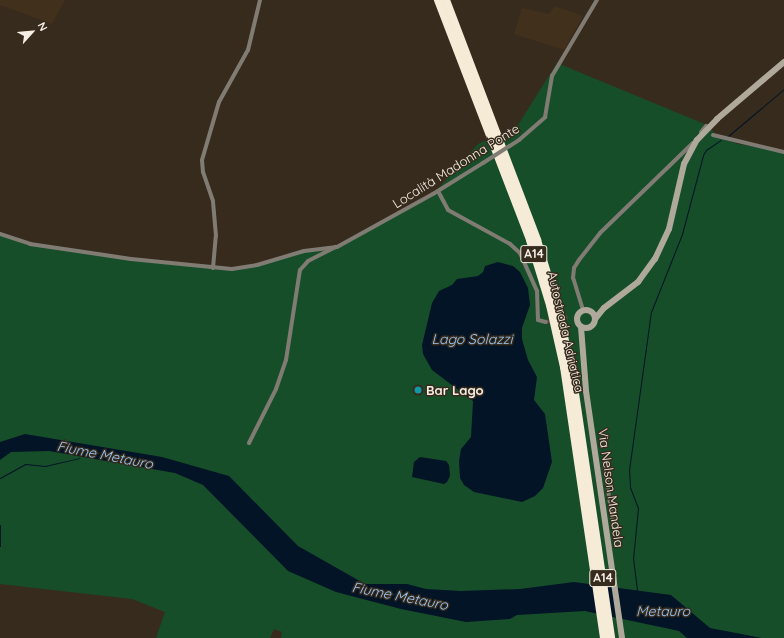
<!DOCTYPE html>
<meta charset="utf-8">
<style>
body{margin:0}
#map{position:relative;width:784px;height:638px;overflow:hidden;background:#372b1d;font-family:Quicksand,sans-serif}
div>[style]{position:absolute}
.built>*{inset:0;background:#40301c}
.green>*{inset:0;background:#174e2a}
.water>*{inset:0;background:#031426}
.stream>*{height:1px;margin:-0.5px;padding:0 0.5px;transform-origin:0.5px;border-radius:0.5px;background:#031426}
.street-tunnel>*{height:4px;margin-top:-2px;transform-origin:0;background:repeating-linear-gradient(90deg,#54483b 0 4px,transparent 0 6px)}
.street>*{height:4px;margin:-2px;padding:0 2px;transform-origin:2px;border-radius:2px;background:#807c74}
.secondary>*{height:6px;margin:-3px;padding:0 3px;transform-origin:3px;border-radius:3px;background:#afa99c}
.secondary>.ring{margin:-3px;padding:0;box-sizing:content-box;background:none;border:6px solid #afa99c;border-radius:50%}
.highway>*{height:8px;margin:-4px;padding:0 4px;transform-origin:4px;border-radius:4px;background:#f5ebd6}
.street-bridge>*{height:4px;margin:-2px;padding:0 2px;transform-origin:2px;border-radius:2px;background:#807c74}
.dots>*{width:11px;height:11px;translate:-50% -50%;box-sizing:border-box;border:2px solid #372b1d;border-radius:50%}
span{translate:-50% -50%;white-space:nowrap;text-align:center;line-height:1.15;-webkit-text-stroke:3px #372b1d;paint-order:stroke}
.shield-label span{padding:1px 3px;background:#372b1d;border:1px solid;border-radius:3px;-webkit-text-stroke-width:0}
.shield-label{font-size:12px;color:#f6eee5;font-weight:700}
.street-label{font-size:13px;color:#f6eee5}
.poi-label{font-size:13px;color:#f6eee5;font-weight:700}
.left{translate:0 -50%;text-align:left}
.water-label{font-size:14px;color:#98c7f7;font-style:italic}
.north{position:absolute;left:12px;top:12px;width:40px;height:40px;-webkit-text-stroke:3px #372b1d;paint-order:stroke;rotate:63deg;font-size:11px;font-weight:700;line-height:16px;text-align:center;color:#f6eee5}
.north::after{content:'';display:block;margin:auto;width:14px;height:18px;background:#f6eee5;clip-path:polygon(50% 0,100% 100%,50% 72%,0 100%)}
</style>
<div id="map">
<div class="built">
<div style="clip-path:polygon(0 0,65px 0,52px 24px,0 5px)"></div>
<div style="clip-path:polygon(555px 6px,583px 16px,564px 50px,514px 34px,522px 8px,549px 14px)"></div>
</div>
<div class="green">
<div style="clip-path:polygon(557px 63px,707px 125px,716px 135px,738px 144px,784px 152px,784px 638px,281px 638px,282px 632px,274px 629px,270px 638px,156px 638px,165px 612px,132px 599px,0 584px,0 235px,27px 245px,234px 270px,282px 256px,342px 245px,436px 191px,478px 144px,518px 125px)"></div>
</div>
<div class="water">
<div style="clip-path:polygon(498px 262px,513px 266px,520px 272px,528px 288px,530px 305px,522px 328px,522px 339px,528px 360px,537px 377px,534px 400px,545px 414px,552px 462px,543px 488px,535px 496px,522px 502px,474px 492px,464px 485px,460px 478px,459px 461px,461px 449px,471px 437px,473px 401px,432px 370px,423px 354px,422px 345px,432px 303px,439px 291px,452px 285px,457px 279px,478px 276px,483px 272px,485px 266px)"></div>
<div style="clip-path:polygon(25px 434px,162px 457px,229px 476px,298px 546px,365px 584px,407px 584px,426px 589px,461px 591px,520px 589px,574px 582px,671px 595px,710px 628px,762px 638px,687px 638px,679px 631px,585px 611px,517px 615px,510px 619px,466px 622px,401px 609px,336px 592px,288px 571px,203px 485px,175px 473px,49px 451px,11px 452px,0 460px,0 442px)"></div>
<div style="clip-path:polygon(420px 457px,446px 461px,449px 465px,450px 476px,447px 482px,444px 484px,412px 477px,414px 462px)"></div>
</div>
<div class="stream">
<div style="left:727px;top:137px;width:75px;rotate:-40.1deg"></div>
<div style="left:0;top:478px;width:29px;rotate:-29deg"></div>
<div style="left:25px;top:464px;width:20px;rotate:6deg"></div>
<div style="left:45px;top:466px;width:35px;rotate:-13deg"></div>
<div style="left:0;top:525px;width:21px;rotate:90deg"></div>
<div style="left:637px;top:590px;width:31px;rotate:-97deg"></div>
<div style="left:633px;top:559px;width:51px;rotate:-84.4deg"></div>
<div style="left:638px;top:508px;width:22px;rotate:-111deg"></div>
<div style="left:630px;top:487px;width:17px;rotate:-93deg"></div>
<div style="left:629px;top:470px;width:160px;rotate:-82.1deg"></div>
<div style="left:651px;top:312px;width:84px;rotate:-68.3deg"></div>
<div style="left:682px;top:234px;width:82px;rotate:-75.1deg"></div>
<div style="left:703px;top:155px;width:6px;rotate:-59deg"></div>
<div style="left:706px;top:150px;width:18px;rotate:-34deg"></div>
</div>
<div class="street-tunnel">
<div style="left:546px;top:322px;width:22px;rotate:-13deg"></div>
</div>
<div class="street">
<div style="left:701px;top:132px;width:8px;rotate:-50deg"></div>
<div style="left:713px;top:135px;width:73px;rotate:13.5deg"></div>
<div style="left:519px;top:140px;width:35px;rotate:-41deg"></div>
<div style="left:545px;top:117px;width:42px;rotate:-80.3deg"></div>
<div style="left:552px;top:76px;width:88px;rotate:-59.4deg"></div>
<div style="left:438px;top:191px;width:21px;rotate:62deg"></div>
<div style="left:448px;top:210px;width:71px;rotate:28.7deg"></div>
<div style="left:510px;top:244px;width:13px;rotate:42deg"></div>
<div style="left:520px;top:253px;width:42px;rotate:65.9deg"></div>
<div style="left:537px;top:291px;width:29px;rotate:88deg"></div>
<div style="left:538px;top:320px;width:8px;rotate:14deg"></div>
<div style="left:0;top:234px;width:32px;rotate:18deg"></div>
<div style="left:30px;top:244px;width:102px;rotate:8.4deg"></div>
<div style="left:131px;top:259px;width:101px;rotate:5.7deg"></div>
<div style="left:232px;top:269px;width:25px;rotate:-9deg"></div>
<div style="left:257px;top:265px;width:49px;rotate:-16.6deg"></div>
<div style="left:304px;top:251px;width:33px;rotate:-7deg"></div>
<div style="left:337px;top:247px;width:110px;rotate:-28.9deg"></div>
<div style="left:433px;top:194px;width:59px;rotate:-31.8deg"></div>
<div style="left:213px;top:268px;width:32px;rotate:-85deg"></div>
<div style="left:216px;top:236px;width:35px;rotate:-95deg"></div>
<div style="left:213px;top:201px;width:31px;rotate:-109deg"></div>
<div style="left:203px;top:172px;width:12px;rotate:-95deg"></div>
<div style="left:202px;top:160px;width:60px;rotate:-73.7deg"></div>
<div style="left:219px;top:102px;width:60px;rotate:-60.9deg"></div>
<div style="left:248px;top:50px;width:51px;rotate:-76.5deg"></div>
<div style="left:583px;top:310px;width:34px;rotate:-107deg"></div>
<div style="left:573px;top:278px;width:10px;rotate:-84deg"></div>
<div style="left:574px;top:268px;width:9px;rotate:-58deg"></div>
<div style="left:579px;top:260px;width:34px;rotate:-52deg"></div>
<div style="left:600px;top:233px;width:129px;rotate:-44.1deg"></div>
<div style="left:249px;top:443px;width:60px;rotate:-63.4deg"></div>
<div style="left:276px;top:389px;width:31px;rotate:-71deg"></div>
<div style="left:286px;top:360px;width:91px;rotate:-81.2deg"></div>
<div style="left:300px;top:270px;width:12px;rotate:-48deg"></div>
<div style="left:308px;top:261px;width:31px;rotate:-27deg"></div>
<div style="left:604px;top:463px;width:61px;rotate:81.5deg"></div>
</div>
<div class="secondary">
<div class="ring" style="left:577px;top:310px;width:12px;height:12px"></div>
<div style="left:595px;top:319px;width:14px;rotate:-51deg"></div>
<div style="left:604px;top:308px;width:43px;rotate:-37.4deg"></div>
<div style="left:638px;top:282px;width:29px;rotate:-54deg"></div>
<div style="left:655px;top:259px;width:33px;rotate:-65deg"></div>
<div style="left:669px;top:229px;width:67px;rotate:-77deg"></div>
<div style="left:684px;top:164px;width:27px;rotate:-62deg"></div>
<div style="left:697px;top:140px;width:29px;rotate:-46deg"></div>
<div style="left:717px;top:119px;width:88px;rotate:-40.4deg"></div>
<div style="left:581px;top:327px;width:64px;rotate:85.5deg"></div>
<div style="left:586px;top:391px;width:250px;rotate:81.7deg"></div>
</div>
<div class="highway">
<div style="left:438px;top:0;width:257px;rotate:69deg"></div>
<div style="left:530px;top:240px;width:68px;rotate:72.9deg"></div>
<div style="left:550px;top:305px;width:64px;rotate:77.3deg"></div>
<div style="left:564px;top:367px;width:274px;rotate:81.6deg"></div>
<div style="left:446px;top:0;width:257px;rotate:69.2deg"></div>
<div style="left:537px;top:240px;width:66px;rotate:73.2deg"></div>
<div style="left:556px;top:303px;width:65px;rotate:76.6deg"></div>
<div style="left:571px;top:366px;width:275px;rotate:81.6deg"></div>
</div>
<div class="street-bridge">
<div style="left:483px;top:163px;width:43px;rotate:-32.6deg"></div>
</div>
<div class="dots">
<div style="left:418px;top:390px;background:#0f9aa8"></div>
</div>
<div class="shield-label">
<span style="left:534px;top:254px">A14</span>
<span style="left:603px;top:578px">A14</span>
</div>
<div class="street-label">
<span style="left:456px;top:166px;rotate:-32deg">Località Madonna Ponte</span>
<span style="left:566px;top:332px;rotate:77deg">Autostrada Adriatica</span>
<span style="left:611px;top:488px;rotate:82deg">Via Nelson Mandela</span>
</div>
<div class="poi-label">
<span class="left" style="left:426px;top:390px">Bar Lago</span>
</div>
<div class="water-label">
<span style="left:472px;top:339px">Lago Solazzi</span>
<span style="left:105px;top:455px;rotate:11deg">Fiume Metauro</span>
<span style="left:400px;top:596px;rotate:11deg">Fiume Metauro</span>
<span style="left:663px;top:611px">Metauro</span>
</div>
<div class="north">N</div>
</div>
